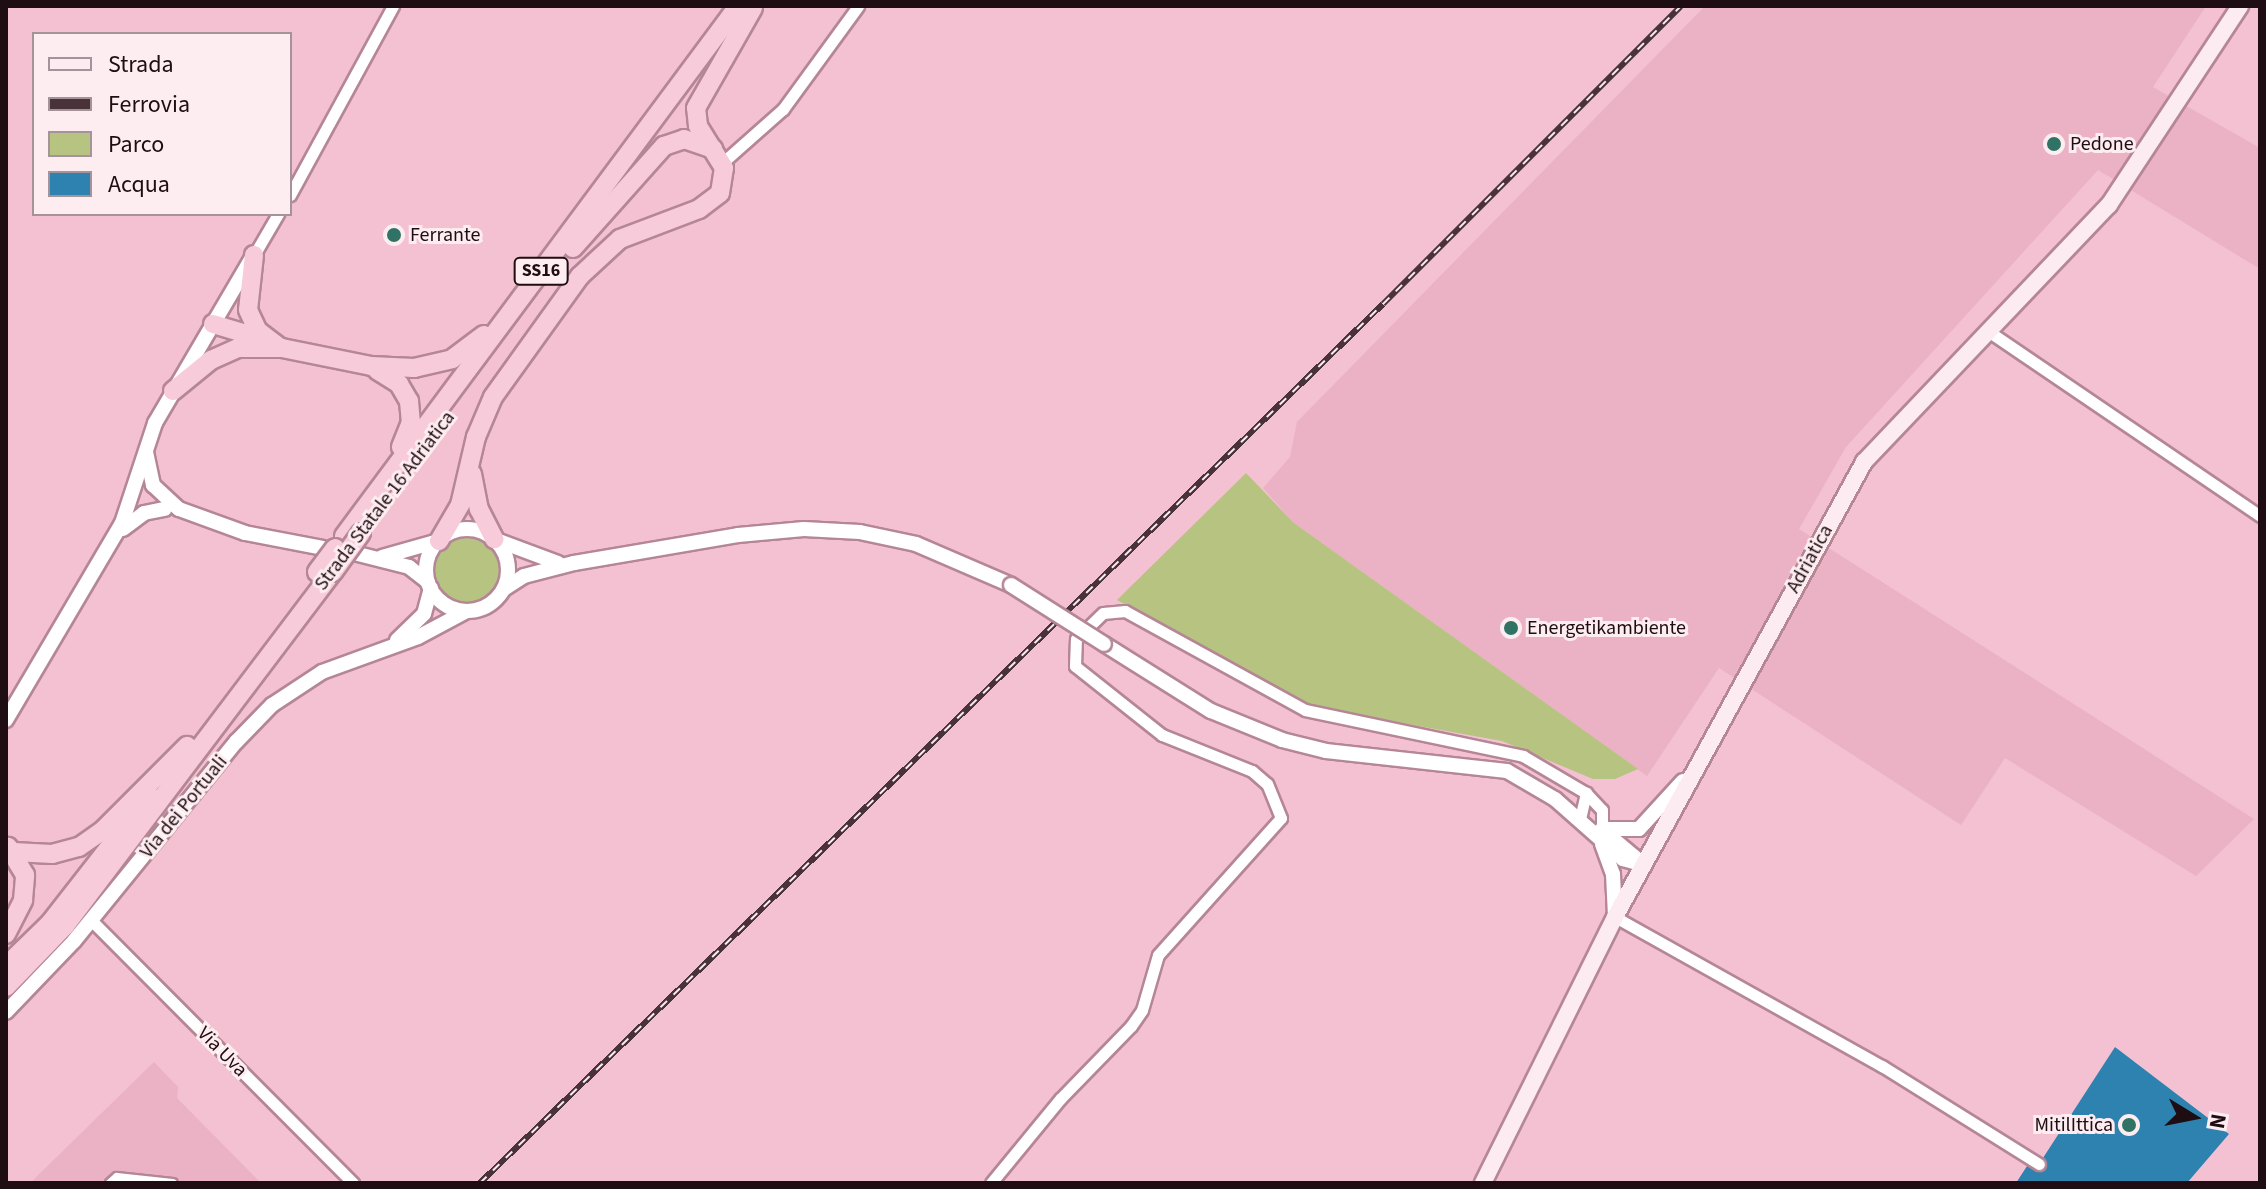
<!DOCTYPE html>
<style>
body{margin:0}
#map{position:relative;width:2266px;height:1189px;overflow:hidden;background:#f3c1d1;font-family:"Source Sans 3",sans-serif}
div>[style]{position:absolute}
.built>*{inset:0;background:#ebb2c5}
.green>*{inset:0;background:#b7c481}
.round{border-radius:50%}
.water>*{inset:0;background:#2e82b0}
.roads{filter:drop-shadow(2px 0 #b58696) drop-shadow(-2px 0 #b58696) drop-shadow(0 2px #b58696) drop-shadow(0 -2px #b58696)}
.pedestrian>*{height:8px;margin:-4px;padding:0 4px;transform-origin:4px;border-radius:4px;background:#fff}
.minor>*{height:11px;margin:-5.5px;padding:0 5.5px;transform-origin:5.5px;border-radius:5.5px;background:#fff}
.tertiary>*{height:14px;margin:-7px;padding:0 7px;transform-origin:7px;border-radius:7px;background:#fff}
.tertiary>.ring{margin:-7px;padding:0;box-sizing:content-box;background:none;border:14px solid #fff;border-radius:50%}
.secondary>*{height:16px;margin:-8px;padding:0 8px;transform-origin:8px;border-radius:8px;background:#fcecf1}
.trunk>*{height:18px;margin:-9px;padding:0 9px;transform-origin:9px;border-radius:9px;background:#f7cbda}
.rail>*{height:6px;margin-top:-3px;transform-origin:0;background:repeating-linear-gradient(90deg,#fdedf1 0 9px,#4a323a 0 18px);box-sizing:border-box;border-block:2px solid #4a323a}
.bridges{filter:drop-shadow(2px 0 #b58696) drop-shadow(-2px 0 #b58696) drop-shadow(0 2px #b58696) drop-shadow(0 -2px #b58696)}
.tertiary-bridge>*{height:14px;margin:-7px;padding:0 7px;transform-origin:7px;border-radius:7px;background:#fff}
.trunk-bridge>*{height:18px;margin:-9px;padding:0 9px;transform-origin:9px;border-radius:9px;background:#f7cbda}
.dots>*{width:22px;height:22px;translate:-50% -50%;box-sizing:border-box;border:4px solid #fdedf1;border-radius:50%}
span{translate:-50% -50%;white-space:nowrap;text-align:center;line-height:1.15;-webkit-text-stroke:6px #fdedf1;paint-order:stroke}
.shield-label span{padding:2px 6px;background:#fdedf1;border:2px solid;border-radius:6px;-webkit-text-stroke-width:0}
.shield-label{font-size:18px;color:#1e0d13;font-weight:700}
.poi-label{font-size:20px;color:#1e0d13}
.left{translate:0 -50%;text-align:left}
.right{translate:-100% -50%;text-align:right}
.street-label{font-size:20px;color:#1e0d13}
.frame{position:absolute;inset:0;border:8px solid #1e0d13;pointer-events:none}
.legend{position:absolute;left:32px;top:32px;width:260px;height:184px;box-sizing:border-box;background:#fdedf1;border:2px solid #a49398;margin:0;padding:10px 14px;list-style:none;font-size:24px;color:#1e0d13}
.legend li{display:flex;align-items:center;gap:16px;height:40px}
.legend b{width:40px;border:2px solid #a49398}
.north{position:absolute;left:2154px;top:1077px;width:80px;height:80px;-webkit-text-stroke:6px #fdedf1;paint-order:stroke;rotate:100deg;font-size:22px;font-weight:700;line-height:32px;text-align:center;color:#1e0d13}
.north::after{content:'';display:block;margin:auto;width:28px;height:36px;background:#1e0d13;clip-path:polygon(50% 0,100% 100%,50% 72%,0 100%)}
</style>
<div id="map">
<div class="built">
<div style="clip-path:polygon(1705px 6px,2206px 6px,2153px 87px,2260px 148px,2260px 269px,2098px 170px,1846px 447px,1799px 529px,2254px 819px,2196px 876px,2005px 758px,1961px 825px,1719px 668px,1647px 776px,1294px 523px,1263px 488px,1290px 457px,1297px 422px)"></div>
<div style="clip-path:polygon(154px 1062px,178px 1087px,177px 1098px,261px 1183px,30px 1183px)"></div>
</div>
<div class="green">
<div style="clip-path:polygon(1246px 473px,1294px 523px,1638px 769px,1615px 779px,1593px 779px,1502px 741px,1324px 709px,1292px 698px,1117px 600px)"></div>
<div class="round" style="left:434px;top:537px;width:66px;height:66px"></div>
</div>
<div class="water">
<div style="clip-path:polygon(2115px 1047px,2229px 1134px,2187px 1183px,2016px 1183px,2029px 1163px,2041px 1161px)"></div>
</div>
<div class="roads">
<div class="pedestrian">
<div style="left:110px;top:1183px;width:9px;rotate:-41deg"></div>
<div style="left:117px;top:1177px;width:56px;rotate:6.1deg"></div>
</div>
<div class="minor">
<div style="left:722px;top:163px;width:81px;rotate:-41.5deg"></div>
<div style="left:783px;top:109px;width:127px;rotate:-53.9deg"></div>
<div style="left:290px;top:195px;width:215px;rotate:-61.4deg"></div>
<div style="left:254px;top:255px;width:48px;rotate:-59.7deg"></div>
<div style="left:1988px;top:331px;width:329px;rotate:34.2deg"></div>
<div style="left:1580px;top:819px;width:27px;rotate:-77deg"></div>
<div style="left:1615px;top:917px;width:306px;rotate:29.2deg"></div>
<div style="left:1882px;top:1066px;width:185px;rotate:32deg"></div>
<div style="left:92px;top:921px;width:370px;rotate:45.1deg"></div>
<div style="left:991px;top:1183px;width:109px;rotate:-50.6deg"></div>
<div style="left:1060px;top:1099px;width:102px;rotate:-45.8deg"></div>
<div style="left:1131px;top:1026px;width:19px;rotate:-55deg"></div>
<div style="left:1142px;top:1010px;width:57px;rotate:-73.8deg"></div>
<div style="left:1158px;top:955px;width:184px;rotate:-48.1deg"></div>
<div style="left:1281px;top:818px;width:37px;rotate:-112deg"></div>
<div style="left:1267px;top:784px;width:20px;rotate:-139deg"></div>
<div style="left:1252px;top:771px;width:97px;rotate:-158.2deg"></div>
<div style="left:1162px;top:735px;width:111px;rotate:-141.6deg"></div>
<div style="left:1075px;top:666px;width:27px;rotate:-88deg"></div>
<div style="left:1076px;top:639px;width:37px;rotate:-44deg"></div>
<div style="left:1103px;top:613px;width:22px;rotate:-5deg"></div>
<div style="left:1125px;top:611px;width:205px;rotate:28.8deg"></div>
<div style="left:1305px;top:710px;width:223px;rotate:11.9deg"></div>
<div style="left:1523px;top:756px;width:73px;rotate:30.4deg"></div>
<div style="left:1586px;top:793px;width:23px;rotate:47deg"></div>
<div style="left:1602px;top:810px;width:19px;rotate:90deg"></div>
</div>
<div class="tertiary">
<div style="left:146px;top:452px;width:34px;rotate:78deg"></div>
<div style="left:153px;top:485px;width:35px;rotate:43deg"></div>
<div style="left:179px;top:509px;width:70px;rotate:20deg"></div>
<div style="left:245px;top:533px;width:79px;rotate:10.9deg"></div>
<div style="left:123px;top:529px;width:26px;rotate:-37deg"></div>
<div style="left:144px;top:513px;width:21px;rotate:-11deg"></div>
<div class="ring" style="left:426px;top:529px;width:68px;height:68px"></div>
<div style="left:499px;top:541px;width:63px;rotate:20.4deg"></div>
<div style="left:358px;top:554px;width:53px;rotate:14.3deg"></div>
<div style="left:409px;top:567px;width:24px;rotate:38deg"></div>
<div style="left:382px;top:557px;width:58px;rotate:-15.9deg"></div>
<div style="left:504px;top:589px;width:24px;rotate:-33deg"></div>
<div style="left:524px;top:576px;width:52px;rotate:-14.6deg"></div>
<div style="left:574px;top:563px;width:166px;rotate:-9.7deg"></div>
<div style="left:738px;top:535px;width:66px;rotate:-5.2deg"></div>
<div style="left:804px;top:529px;width:56px;rotate:3.1deg"></div>
<div style="left:860px;top:532px;width:57px;rotate:12.1deg"></div>
<div style="left:916px;top:544px;width:103px;rotate:23.3deg"></div>
<div style="left:397px;top:640px;width:37px;rotate:-44deg"></div>
<div style="left:424px;top:614px;width:27px;rotate:-75deg"></div>
<div style="left:1104px;top:644px;width:126px;rotate:32.1deg"></div>
<div style="left:1211px;top:711px;width:77px;rotate:22.2deg"></div>
<div style="left:1282px;top:740px;width:45px;rotate:14deg"></div>
<div style="left:1326px;top:751px;width:182px;rotate:6.3deg"></div>
<div style="left:1507px;top:771px;width:56px;rotate:30.3deg"></div>
<div style="left:1555px;top:799px;width:91px;rotate:41.4deg"></div>
<div style="left:1623px;top:859px;width:22px;rotate:16deg"></div>
<div style="left:6px;top:720px;width:229px;rotate:-59.5deg"></div>
<div style="left:122px;top:523px;width:105px;rotate:-71.7deg"></div>
<div style="left:155px;top:423px;width:194px;rotate:-59.6deg"></div>
<div style="left:1602px;top:829px;width:37px"></div>
<div style="left:1639px;top:829px;width:65px;rotate:-47.5deg"></div>
<div style="left:1605px;top:832px;width:51px;rotate:40.2deg"></div>
<div style="left:1602px;top:844px;width:32px;rotate:70deg"></div>
<div style="left:1613px;top:874px;width:43px;rotate:87.3deg"></div>
<div style="left:6px;top:1012px;width:98px;rotate:-46.2deg"></div>
<div style="left:74px;top:941px;width:257px;rotate:-50.9deg"></div>
<div style="left:236px;top:742px;width:52px;rotate:-45.8deg"></div>
<div style="left:272px;top:705px;width:60px;rotate:-33.4deg"></div>
<div style="left:322px;top:672px;width:102px;rotate:-20deg"></div>
<div style="left:418px;top:637px;width:55px;rotate:-28deg"></div>
</div>
<div class="secondary">
<div style="left:1483px;top:1183px;width:297px;rotate:-63.6deg"></div>
<div style="left:1615px;top:917px;width:519px;rotate:-61.31deg"></div>
<div style="left:1864px;top:462px;width:355px;rotate:-46.4deg"></div>
<div style="left:2109px;top:205px;width:238px;rotate:-56.6deg"></div>
</div>
<div class="trunk">
<div style="left:573px;top:248px;width:137px;rotate:-48.3deg"></div>
<div style="left:664px;top:146px;width:21px;rotate:-19deg"></div>
<div style="left:684px;top:139px;width:31px;rotate:19deg"></div>
<div style="left:254px;top:255px;width:55px;rotate:96.2deg"></div>
<div style="left:248px;top:310px;width:23px;rotate:65deg"></div>
<div style="left:258px;top:331px;width:26px;rotate:37deg"></div>
<div style="left:213px;top:324px;width:52px;rotate:16.7deg"></div>
<div style="left:377px;top:370px;width:26px;rotate:32deg"></div>
<div style="left:399px;top:384px;width:20px;rotate:60deg"></div>
<div style="left:409px;top:401px;width:21px;rotate:85deg"></div>
<div style="left:411px;top:422px;width:27px;rotate:112deg"></div>
<div style="left:173px;top:391px;width:49px;rotate:-39.2deg"></div>
<div style="left:211px;top:360px;width:30px;rotate:-24deg"></div>
<div style="left:238px;top:348px;width:44px"></div>
<div style="left:282px;top:348px;width:91px;rotate:11.4deg"></div>
<div style="left:371px;top:366px;width:43px;rotate:2.7deg"></div>
<div style="left:414px;top:368px;width:39px;rotate:-13deg"></div>
<div style="left:452px;top:359px;width:40px;rotate:-37deg"></div>
<div style="left:472px;top:474px;width:36px;rotate:79deg"></div>
<div style="left:479px;top:509px;width:34px;rotate:63deg"></div>
<div style="left:344px;top:536px;width:660px;rotate:-53.37deg"></div>
<div style="left:439px;top:541px;width:42px;rotate:-59.7deg"></div>
<div style="left:460px;top:505px;width:70px;rotate:-76.8deg"></div>
<div style="left:476px;top:437px;width:43px;rotate:-67deg"></div>
<div style="left:493px;top:397px;width:149px;rotate:-54.3deg"></div>
<div style="left:580px;top:276px;width:54px;rotate:-42.8deg"></div>
<div style="left:620px;top:239px;width:85px;rotate:-20.8deg"></div>
<div style="left:699px;top:209px;width:26px;rotate:-37deg"></div>
<div style="left:720px;top:193px;width:25px;rotate:-81deg"></div>
<div style="left:724px;top:168px;width:49px;rotate:-121.8deg"></div>
<div style="left:698px;top:126px;width:18px;rotate:-96deg"></div>
<div style="left:696px;top:108px;width:115px;rotate:-60.3deg"></div>
<div style="left:14px;top:852px;width:38px;rotate:3deg"></div>
<div style="left:52px;top:854px;width:28px;rotate:-15deg"></div>
<div style="left:79px;top:847px;width:29px;rotate:-35deg"></div>
<div style="left:103px;top:830px;width:119px;rotate:-45deg"></div>
<div style="left:6px;top:934px;width:38px;rotate:-63deg"></div>
<div style="left:23px;top:900px;width:25px;rotate:-85deg"></div>
<div style="left:25px;top:875px;width:33px;rotate:-121deg"></div>
<div style="left:6px;top:966px;width:62px;rotate:-44.3deg"></div>
<div style="left:50px;top:923px;width:162px;rotate:-52deg"></div>
<div style="left:6px;top:987px;width:85px;rotate:-46deg"></div>
<div style="left:65px;top:926px;width:444px;rotate:-52.9deg"></div>
</div>
</div>
<div class="rail">
<div style="left:480px;top:1183px;width:1260px;rotate:-44.23deg"></div>
<div style="left:1383px;top:304px;width:421px;rotate:-45deg"></div>
</div>
<div class="bridges">
<div class="tertiary-bridge">
<div style="left:1011px;top:585px;width:110px;rotate:32.4deg"></div>
</div>
<div class="trunk-bridge">
<div style="left:317px;top:572px;width:30px;rotate:-53deg"></div>
<div style="left:333px;top:572px;width:48px;rotate:-54.3deg"></div>
</div>
</div>
<div class="dots">
<div style="left:2054px;top:144px;background:#307365"></div>
<div style="left:394px;top:235px;background:#307365"></div>
<div style="left:1511px;top:628px;background:#307365"></div>
<div style="left:2129px;top:1125px;background:#307365"></div>
</div>
<div class="shield-label">
<span style="left:541px;top:271px">SS16</span>
</div>
<div class="poi-label">
<span class="left" style="left:2070px;top:144px">Pedone</span>
<span class="left" style="left:410px;top:235px">Ferrante</span>
<span class="left" style="left:1527px;top:628px">Energetikambiente</span>
<span class="right" style="left:2113px;top:1125px">MitilIttica</span>
</div>
<div class="street-label">
<span style="left:385px;top:501px;rotate:-53deg">Strada Statale 16 Adriatica</span>
<span style="left:1810px;top:559px;rotate:-61deg">Adriatica</span>
<span style="left:184px;top:807px;rotate:-51deg">Via dei Portuali</span>
<span style="left:222px;top:1052px;rotate:45deg">Via Uva</span>
</div>
<div class="frame"></div>
<ul class="legend">
<li><b style="height:10px;background:#fcecf1"></b>Strada</li>
<li><b style="height:10px;background:#4a323a"></b>Ferrovia</li>
<li><b style="height:22px;background:#b7c481"></b>Parco</li>
<li><b style="height:22px;background:#2e82b0"></b>Acqua</li>
</ul>
<div class="north">N</div>
</div>
